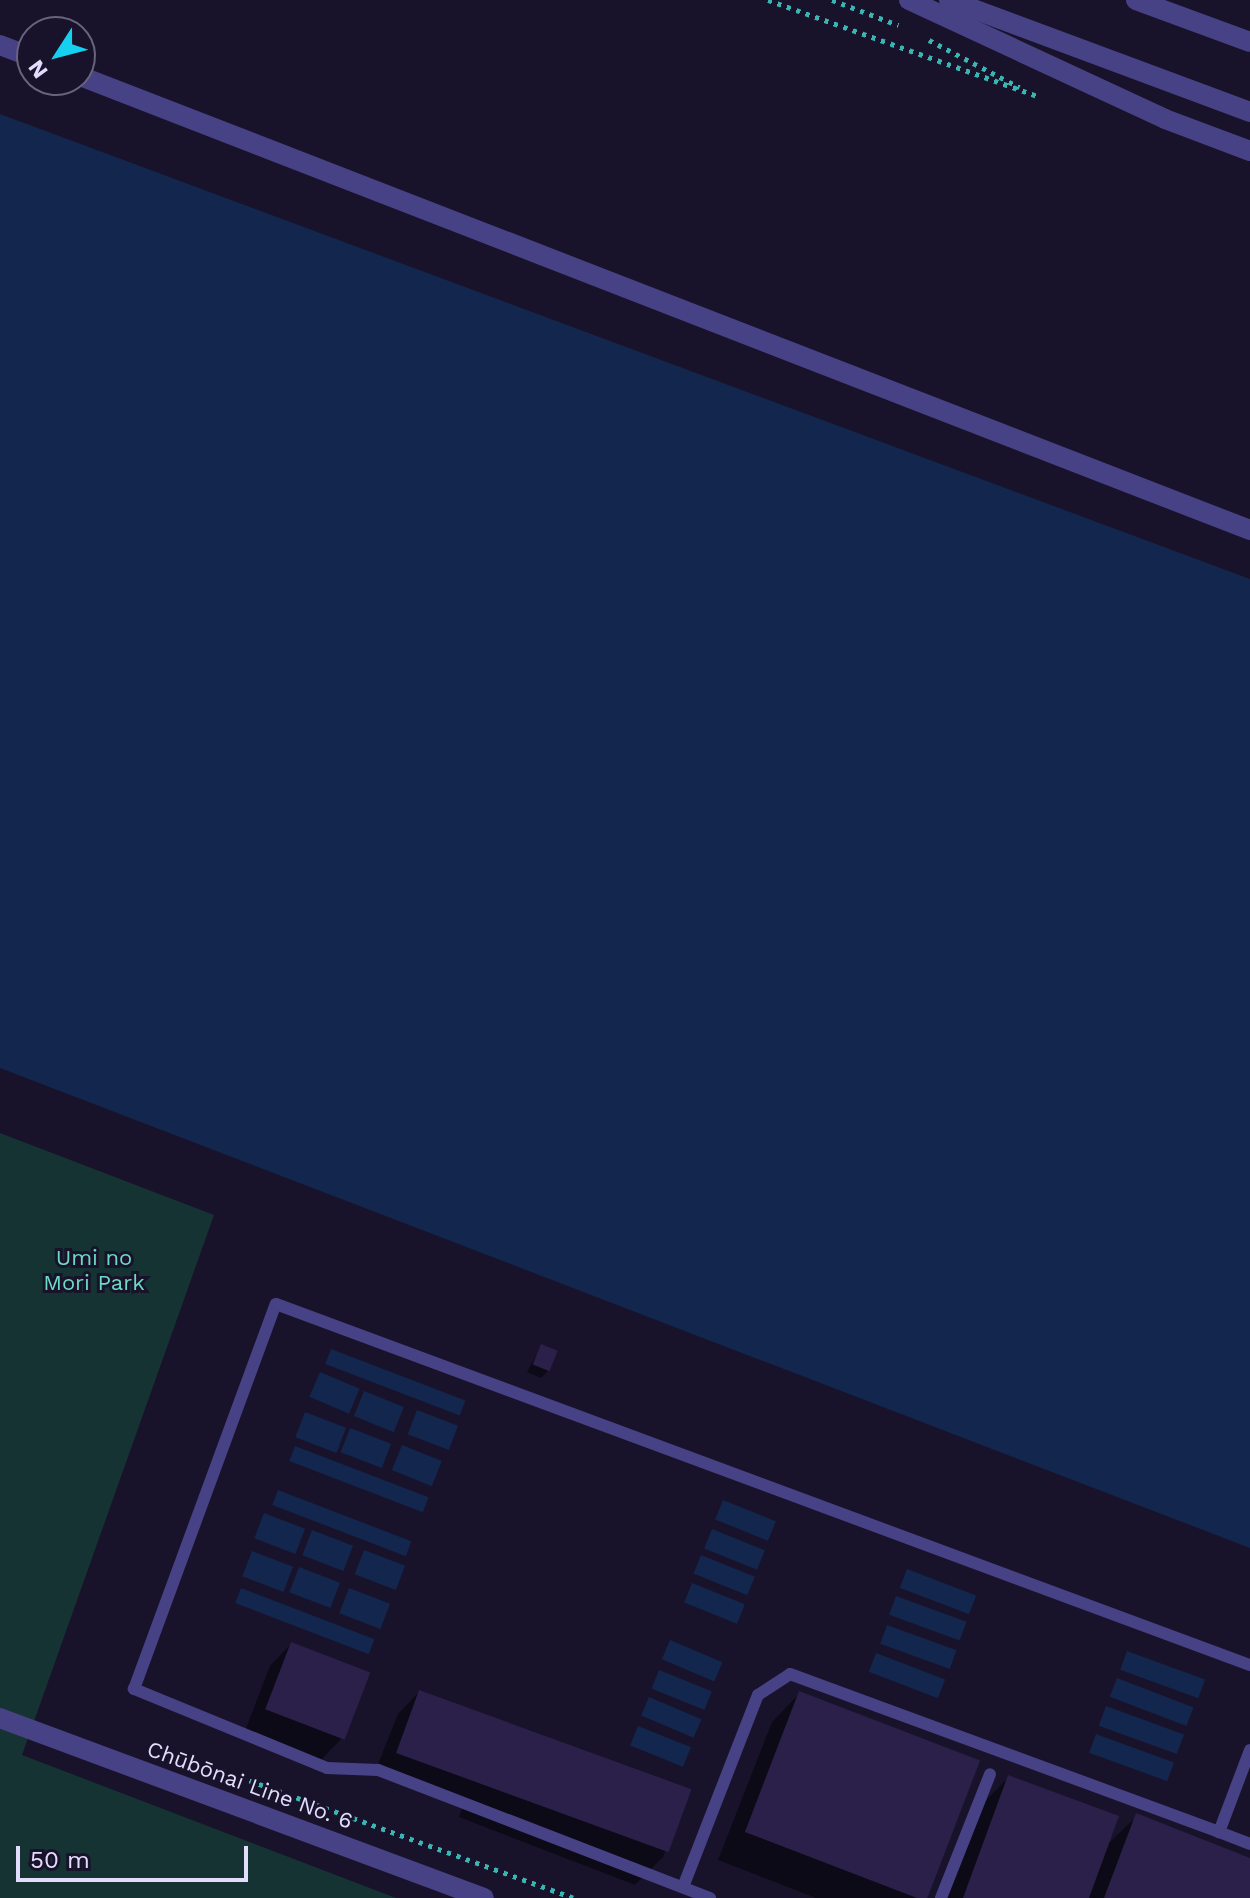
<!DOCTYPE html>
<meta charset="utf-8">
<style>
body{margin:0}
#map{position:relative;width:1250px;height:1898px;overflow:hidden;background:#18132a;font-family:"Work Sans",sans-serif}
div>[style]{position:absolute}
.green>*{inset:0;background:#163333}
.water>*{inset:0;background:#13264d;transform-origin:0 0}
.shadow>*{inset:0;background:#0007}
.building>*{inset:0;background:#2a2049;transform-origin:0 0}
.path>*{height:5px;margin-top:-2.5px;transform-origin:0;background:repeating-linear-gradient(90deg,#39b5b4 0 4px,transparent 0 10px)}
.service>*{height:12px;margin:-6px;padding:0 6px;transform-origin:6px;border-radius:6px;background:#474185}
.minor>*{height:20px;margin:-10px;padding:0 10px;transform-origin:10px;border-radius:10px;background:#474185}
.tertiary>*{height:20px;margin:-10px;padding:0 10px;transform-origin:10px;border-radius:10px;background:#474185}
span{translate:-50% -50%;white-space:nowrap;text-align:center;line-height:1.15;-webkit-text-stroke:6px #18132a;paint-order:stroke}
.park-label{font-size:22px;color:#6cdac4}
.street-label{font-size:22px;color:#e2ddfd}
.north{position:absolute;left:16px;top:16px;width:80px;height:80px;box-sizing:border-box;background:#18132a;border:2px solid #69647e;border-radius:50%;rotate:234deg;font-size:22px;font-weight:700;line-height:32px;text-align:center;color:#e2ddfd}
.north::after{content:'';display:block;margin:auto;width:28px;height:36px;background:#16d0f0;clip-path:polygon(50% 0,100% 100%,50% 72%,0 100%)}
.scale{position:absolute;left:16px;top:1846px;width:232px;height:36px;box-sizing:border-box;border:4px solid #e2ddfd;border-top:0;padding-left:10px;font-size:24px;line-height:28px;white-space:nowrap;color:#e2ddfd;-webkit-text-stroke:6px #18132a;paint-order:stroke}
</style>
<div id="map">
<div class="green">
<div style="clip-path:polygon(0 1133px,214px 1215px,22px 1755px,396px 1898px,0 1898px)"></div>
</div>
<div class="water">
<div style="clip-path:polygon(0 114px,1250px 579px,1250px 1548px,0 1068px)"></div>
<div style="left:331px;top:1349px;width:144px;height:16px;rotate:21deg"></div>
<div style="left:320px;top:1372px;width:43px;height:27px;rotate:23deg"></div>
<div style="left:364px;top:1391px;width:43px;height:27px;rotate:22deg"></div>
<div style="left:417px;top:1410px;width:44px;height:26px;rotate:21deg"></div>
<div style="left:305px;top:1412px;width:44px;height:27px;rotate:21deg"></div>
<div style="left:350px;top:1428px;width:44px;height:26px;rotate:21deg"></div>
<div style="left:402px;top:1445px;width:43px;height:27px;rotate:22deg"></div>
<div style="left:295px;top:1446px;width:143px;height:16px;rotate:21deg"></div>
<div style="left:278px;top:1490px;width:143px;height:16px;rotate:21deg"></div>
<div style="left:723px;top:1500px;width:57px;height:21px;rotate:22deg"></div>
<div style="left:264px;top:1513px;width:44px;height:27px;rotate:21deg"></div>
<div style="left:712px;top:1529px;width:57px;height:21px;rotate:22deg"></div>
<div style="left:312px;top:1530px;width:44px;height:27px;rotate:21deg"></div>
<div style="left:364px;top:1550px;width:44px;height:26px;rotate:21deg"></div>
<div style="left:252px;top:1551px;width:44px;height:27px;rotate:21deg"></div>
<div style="left:701px;top:1555px;width:58px;height:20px;rotate:22deg"></div>
<div style="left:299px;top:1567px;width:44px;height:27px;rotate:21deg"></div>
<div style="left:907px;top:1569px;width:74px;height:20px;rotate:21deg"></div>
<div style="left:692px;top:1583px;width:57px;height:21px;rotate:22deg"></div>
<div style="left:241px;top:1588px;width:143px;height:16px;rotate:21deg"></div>
<div style="left:349px;top:1588px;width:44px;height:27px;rotate:21deg"></div>
<div style="left:896px;top:1596px;width:75px;height:20px;rotate:20deg"></div>
<div style="left:887px;top:1625px;width:74px;height:20px;rotate:20deg"></div>
<div style="left:670px;top:1640px;width:57px;height:21px;rotate:23deg"></div>
<div style="left:1127px;top:1651px;width:83px;height:20px;rotate:20deg"></div>
<div style="left:876px;top:1653px;width:74px;height:20px;rotate:21deg"></div>
<div style="left:659px;top:1670px;width:57px;height:20px;rotate:22deg"></div>
<div style="left:1117px;top:1678px;width:82px;height:20px;rotate:21deg"></div>
<div style="left:649px;top:1697px;width:57px;height:20px;rotate:23deg"></div>
<div style="left:1106px;top:1706px;width:83px;height:21px;rotate:20deg"></div>
<div style="left:638px;top:1726px;width:57px;height:21px;rotate:22deg"></div>
<div style="left:1096px;top:1734px;width:83px;height:20px;rotate:20deg"></div>
</div>
<div class="shadow">
<div style="clip-path:polygon(541px 1347px,548px 1371px,541px 1378px,527px 1372px)"></div>
<div style="clip-path:polygon(291px 1644px,342px 1738px,321px 1760px,245px 1731px,270px 1666px)"></div>
<div style="clip-path:polygon(419px 1692px,688px 1791px,663px 1857px,635px 1885px,459px 1817px,462px 1809px,374px 1774px,398px 1714px)"></div>
<div style="clip-path:polygon(800px 1693px,977px 1762px,925px 1898px,816px 1898px,718px 1860px,772px 1722px)"></div>
<div style="clip-path:polygon(1009px 1777px,1105px 1847px,1137px 1816px,1250px 1860px,1249px 1898px,946px 1898px,980px 1806px)"></div>
</div>
<div class="building">
<div style="left:541px;top:1344px;width:18px;height:22px;rotate:22deg"></div>
<div style="left:291px;top:1642px;width:85px;height:72px;rotate:21deg"></div>
<div style="left:419px;top:1690px;width:290px;height:67px;rotate:20deg"></div>
<div style="left:799px;top:1691px;width:194px;height:151px;rotate:21deg"></div>
<div style="clip-path:polygon(1008px 1775px,1119px 1816px,1089px 1898px,963px 1898px)"></div>
<div style="clip-path:polygon(1136px 1813px,1250px 1858px,1250px 1898px,1104px 1898px)"></div>
</div>
<div class="path">
<div style="left:768px;top:0;width:287px;rotate:19.6deg"></div>
<div style="left:832px;top:0;width:71px;rotate:20.7deg"></div>
<div style="left:929px;top:40px;width:102px;rotate:27.6deg"></div>
<div style="left:212px;top:1767px;width:384px;rotate:19.9deg"></div>
</div>
<div class="service">
<div style="left:1250px;top:1750px;width:88px;rotate:110.7deg"></div>
<div style="left:1219px;top:1832px;width:33px;rotate:21deg"></div>
<div style="left:683px;top:1887px;width:206px;rotate:-68.7deg"></div>
<div style="left:758px;top:1695px;width:38px;rotate:-33deg"></div>
<div style="left:790px;top:1674px;width:457px;rotate:20.2deg"></div>
<div style="left:710px;top:1898px;width:356px;rotate:-158.9deg"></div>
<div style="left:378px;top:1770px;width:51px;rotate:-177.8deg"></div>
<div style="left:327px;top:1768px;width:209px;rotate:-157.7deg"></div>
<div style="left:134px;top:1689px;width:410px;rotate:-69.8deg"></div>
<div style="left:276px;top:1304px;width:1039px;rotate:20.34deg"></div>
<div style="left:941px;top:1898px;width:133px;rotate:-68.4deg"></div>
</div>
<div class="minor">
<div style="left:0;top:45px;width:34px;rotate:21deg"></div>
<div style="left:80px;top:76px;width:1255px;rotate:21.21deg"></div>
</div>
<div class="tertiary">
<div style="left:909px;top:0;width:282px;rotate:24.9deg"></div>
<div style="left:1165px;top:119px;width:91px;rotate:20.6deg"></div>
<div style="left:949px;top:0;width:321px;rotate:20.4deg"></div>
<div style="left:1136px;top:0;width:121px;rotate:20.2deg"></div>
<div style="left:0;top:1718px;width:516px;rotate:20.4deg"></div>
</div>
<div class="park-label">
<span style="left:94px;top:1270px">Umi no<br>Mori Park</span>
</div>
<div class="street-label">
<span style="left:250px;top:1785px;rotate:20deg">Chūbōnai Line No. 6</span>
</div>
<div class="north">N</div>
<div class="scale">50 m</div>
</div>
